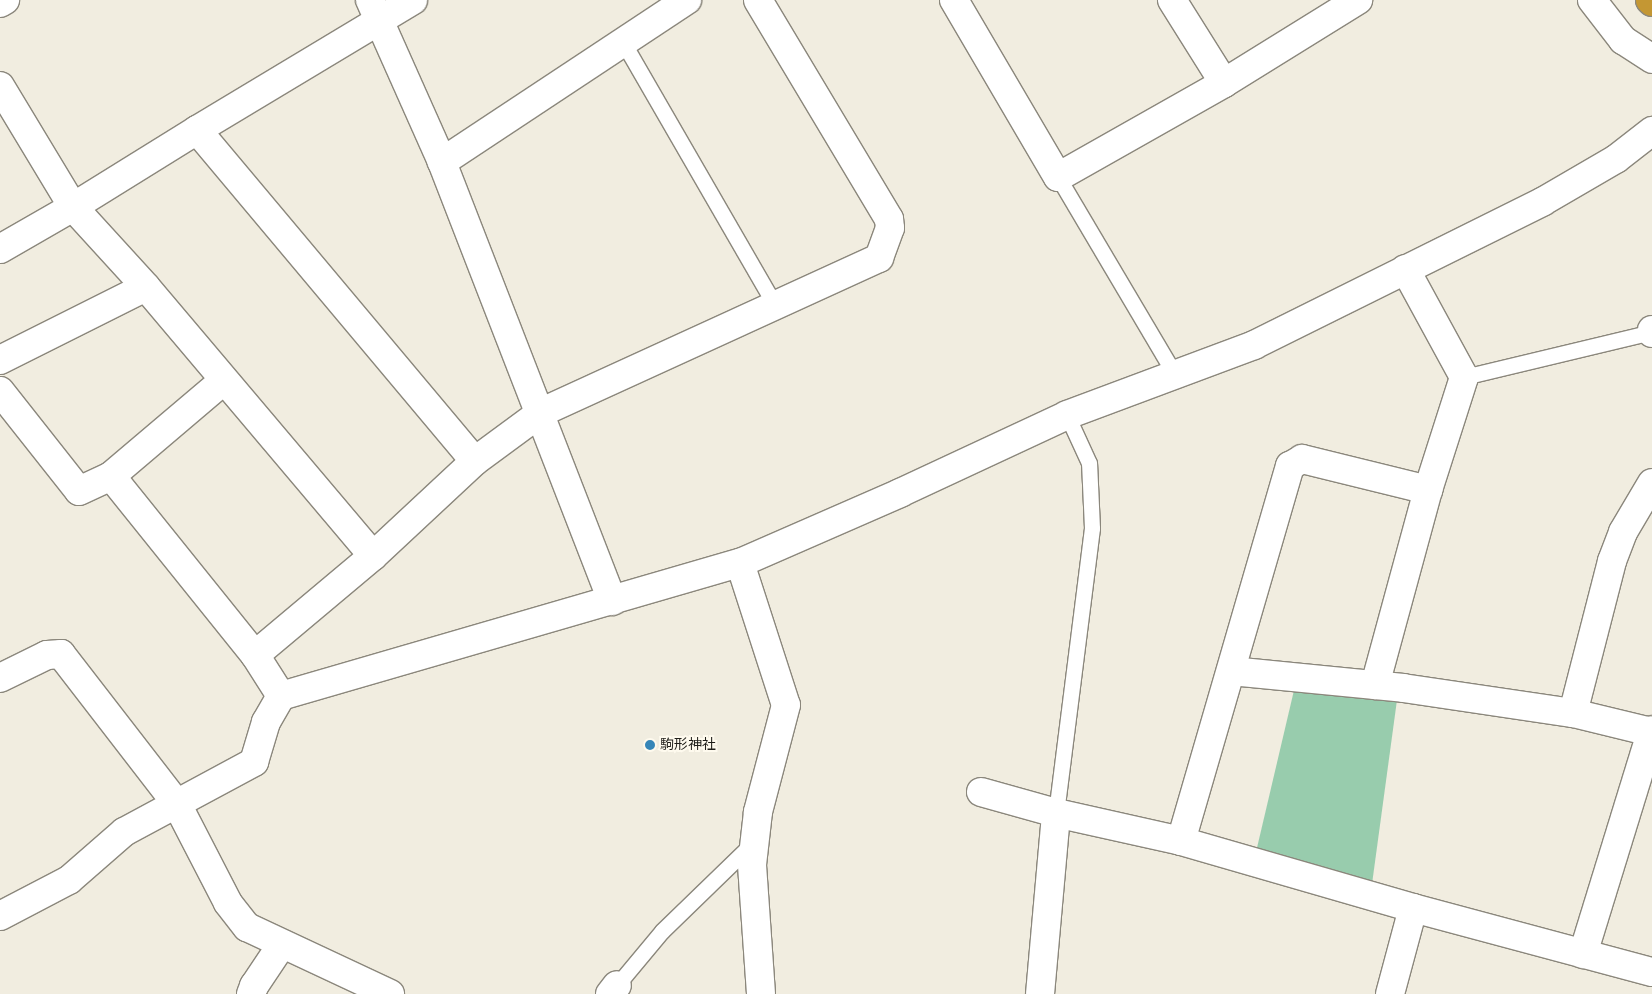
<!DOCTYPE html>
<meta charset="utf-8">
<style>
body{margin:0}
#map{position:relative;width:1652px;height:994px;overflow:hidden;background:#f1ede0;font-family:Figtree,"Noto Sans JP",sans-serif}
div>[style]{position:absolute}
.green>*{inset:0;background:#98ccad}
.roads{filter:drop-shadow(1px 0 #8b877c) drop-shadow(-1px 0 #8b877c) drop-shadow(0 1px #8b877c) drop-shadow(0 -1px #8b877c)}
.service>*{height:15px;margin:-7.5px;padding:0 7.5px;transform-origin:7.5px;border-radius:7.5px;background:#fff}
.minor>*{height:28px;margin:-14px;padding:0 14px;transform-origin:14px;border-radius:14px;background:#fff}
.tertiary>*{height:28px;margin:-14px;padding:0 14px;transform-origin:14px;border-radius:14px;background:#fff}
.secondary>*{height:28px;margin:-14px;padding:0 14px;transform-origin:14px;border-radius:14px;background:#fff}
.motorway>*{height:28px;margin:-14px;padding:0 14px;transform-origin:14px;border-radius:14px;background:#c49733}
.dots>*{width:14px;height:14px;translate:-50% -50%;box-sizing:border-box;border:2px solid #fefaee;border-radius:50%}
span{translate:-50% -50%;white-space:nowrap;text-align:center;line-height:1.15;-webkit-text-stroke:4px #fefaee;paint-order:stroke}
.poi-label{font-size:14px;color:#1f1e19}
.left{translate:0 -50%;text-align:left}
</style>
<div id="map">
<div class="green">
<div style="clip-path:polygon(1295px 686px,1397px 700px,1372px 884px,1256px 852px)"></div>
</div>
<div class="roads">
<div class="service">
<div style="left:623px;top:42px;width:304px;rotate:60deg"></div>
<div style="left:1058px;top:177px;width:230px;rotate:59.4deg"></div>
<div style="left:1464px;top:377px;width:192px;rotate:-13.5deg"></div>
<div style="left:1056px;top:813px;width:287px;rotate:-82.8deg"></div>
<div style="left:1092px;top:528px;width:65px;rotate:-92.6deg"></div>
<div style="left:1089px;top:463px;width:53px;rotate:-114.6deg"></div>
<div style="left:617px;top:985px;width:70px;rotate:-50.2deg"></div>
<div style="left:662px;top:931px;width:128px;rotate:-44.1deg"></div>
</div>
<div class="minor">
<div style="left:370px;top:0;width:177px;rotate:66deg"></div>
<div style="left:442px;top:162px;width:471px;rotate:68.8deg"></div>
<div style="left:954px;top:0;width:205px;rotate:59.6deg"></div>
<div style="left:1058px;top:177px;width:191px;rotate:-29.5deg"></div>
<div style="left:1224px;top:83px;width:158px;rotate:-31.8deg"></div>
<div style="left:1172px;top:0;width:98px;rotate:57.9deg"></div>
<div style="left:1592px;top:0;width:51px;rotate:52.2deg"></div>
<div style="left:1623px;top:40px;width:35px;rotate:33deg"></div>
<div style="left:0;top:86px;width:141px;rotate:58.9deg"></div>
<div style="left:73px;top:207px;width:108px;rotate:47.6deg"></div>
<div style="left:146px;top:287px;width:352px;rotate:49.8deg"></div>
<div style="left:197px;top:130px;width:432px;rotate:50deg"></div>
<div style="left:442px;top:162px;width:294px;rotate:-33.5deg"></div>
<div style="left:0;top:249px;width:84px;rotate:-29.9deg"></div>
<div style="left:73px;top:207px;width:146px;rotate:-31.8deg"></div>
<div style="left:197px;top:130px;width:252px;rotate:-31deg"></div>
<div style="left:1652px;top:330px;width:3px;rotate:90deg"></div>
<div style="left:0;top:360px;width:163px;rotate:-26.6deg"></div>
<div style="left:0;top:391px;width:127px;rotate:51.7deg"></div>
<div style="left:79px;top:491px;width:35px;rotate:-25deg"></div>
<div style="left:111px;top:476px;width:147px;rotate:-40.3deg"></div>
<div style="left:111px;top:476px;width:230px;rotate:51.2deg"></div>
<div style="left:255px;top:655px;width:49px;rotate:57.6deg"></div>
<div style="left:740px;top:563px;width:149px;rotate:72.1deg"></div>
<div style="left:786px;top:705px;width:111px;rotate:104.7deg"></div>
<div style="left:758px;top:812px;width:53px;rotate:96.5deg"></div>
<div style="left:752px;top:865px;width:129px;rotate:86deg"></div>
<div style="left:255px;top:655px;width:154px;rotate:-40deg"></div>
<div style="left:373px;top:556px;width:139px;rotate:-43deg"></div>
<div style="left:475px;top:461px;width:81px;rotate:-36.4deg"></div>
<div style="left:540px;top:413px;width:373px;rotate:-24.6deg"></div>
<div style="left:879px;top:258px;width:32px;rotate:-70deg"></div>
<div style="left:890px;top:228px;width:9px;rotate:-96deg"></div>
<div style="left:889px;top:219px;width:255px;rotate:-120.9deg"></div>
<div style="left:1231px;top:671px;width:173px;rotate:5.6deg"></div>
<div style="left:1403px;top:688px;width:172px;rotate:8.4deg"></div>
<div style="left:1573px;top:713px;width:80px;rotate:13.7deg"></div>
<div style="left:0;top:678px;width:52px;rotate:-26.1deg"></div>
<div style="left:47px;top:655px;width:14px;rotate:-4deg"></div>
<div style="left:61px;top:654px;width:190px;rotate:52.3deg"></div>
<div style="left:177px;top:804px;width:111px;rotate:62.7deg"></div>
<div style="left:228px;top:903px;width:31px;rotate:52deg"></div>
<div style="left:247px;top:927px;width:158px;rotate:25.1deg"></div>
<div style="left:1375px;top:685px;width:202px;rotate:-74.8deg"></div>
<div style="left:1428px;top:490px;width:119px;rotate:-72.3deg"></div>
<div style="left:1464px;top:377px;width:123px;rotate:-118.6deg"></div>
<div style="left:1573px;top:713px;width:157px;rotate:-75.6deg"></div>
<div style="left:1612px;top:561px;width:31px;rotate:-69deg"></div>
<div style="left:1623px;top:532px;width:57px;rotate:-59.4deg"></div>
<div style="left:981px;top:792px;width:78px;rotate:15.6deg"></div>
<div style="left:1056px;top:813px;width:128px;rotate:12.6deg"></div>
<div style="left:1181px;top:841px;width:241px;rotate:16.1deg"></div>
<div style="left:1413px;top:908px;width:247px;rotate:15deg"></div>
<div style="left:1181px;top:841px;width:391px;rotate:-73.8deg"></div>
<div style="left:1290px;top:466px;width:14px;rotate:-30deg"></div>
<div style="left:1302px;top:459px;width:130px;rotate:13.8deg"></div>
<div style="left:0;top:916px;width:78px;rotate:-27.6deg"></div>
<div style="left:69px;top:880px;width:73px;rotate:-41.1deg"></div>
<div style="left:124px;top:832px;width:148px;rotate:-28.3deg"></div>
<div style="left:254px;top:762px;width:42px;rotate:-73.3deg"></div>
<div style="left:266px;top:722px;width:30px;rotate:-60deg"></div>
<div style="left:281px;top:696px;width:478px;rotate:-16.2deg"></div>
<div style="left:740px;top:563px;width:175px;rotate:-23.6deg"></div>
<div style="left:900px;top:493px;width:184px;rotate:-25deg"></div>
<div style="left:1067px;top:415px;width:200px;rotate:-20.5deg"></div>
<div style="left:1254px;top:345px;width:322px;rotate:-26.4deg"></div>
<div style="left:1542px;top:202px;width:86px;rotate:-30.2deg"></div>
<div style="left:1616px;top:159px;width:46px;rotate:-37.9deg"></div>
<div style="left:1583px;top:954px;width:234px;rotate:-72.9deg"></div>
<div style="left:251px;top:994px;width:9px;rotate:-69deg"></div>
<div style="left:254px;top:986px;width:50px;rotate:-56.3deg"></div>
<div style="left:610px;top:994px;width:11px;rotate:-52deg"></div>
<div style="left:1040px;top:994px;width:182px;rotate:-84.9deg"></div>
</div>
<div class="tertiary">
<div style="left:1390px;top:994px;width:89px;rotate:-75deg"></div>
</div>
<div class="secondary">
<div style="left:0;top:3px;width:6px;rotate:-31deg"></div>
</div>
<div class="motorway">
<div style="left:1650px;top:0;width:3px;rotate:45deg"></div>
</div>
</div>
<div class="dots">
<div style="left:650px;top:745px;background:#3686b8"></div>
</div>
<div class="poi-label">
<span class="left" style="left:660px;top:745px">駒形神社</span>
</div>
</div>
